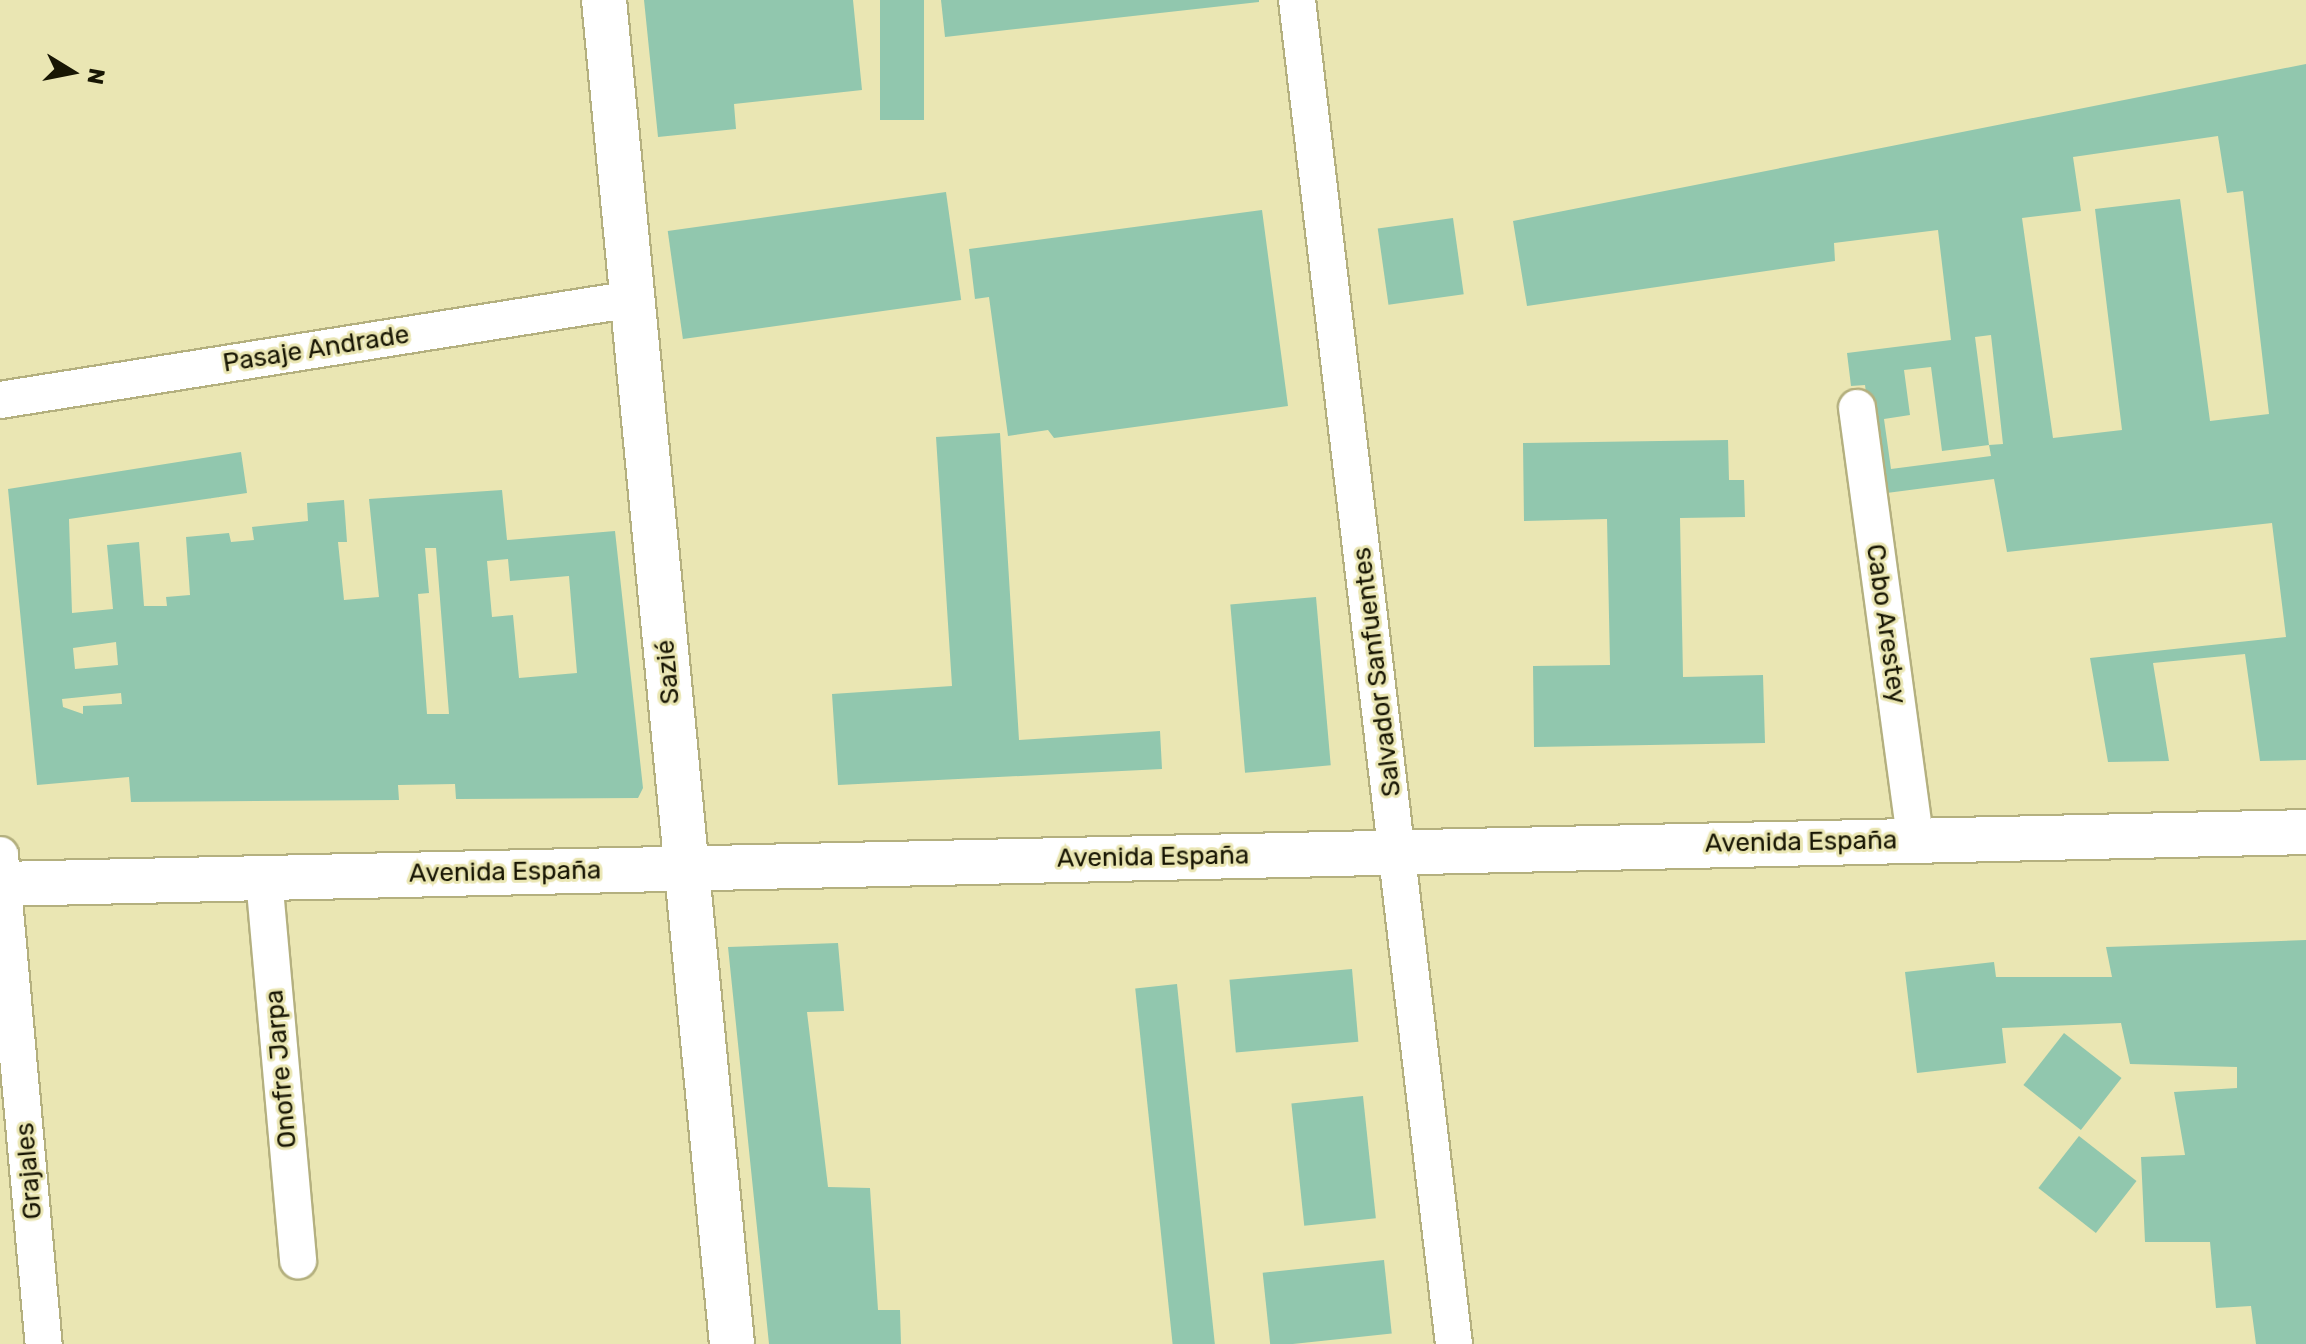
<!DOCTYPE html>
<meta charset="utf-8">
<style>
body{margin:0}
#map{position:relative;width:2306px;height:1344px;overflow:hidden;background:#eae6b3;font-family:Rubik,sans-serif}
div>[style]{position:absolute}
.building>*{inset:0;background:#91c7ae;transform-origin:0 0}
.roads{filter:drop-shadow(2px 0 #b4b07f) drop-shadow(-2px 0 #b4b07f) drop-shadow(0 2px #b4b07f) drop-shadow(0 -2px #b4b07f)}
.minor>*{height:36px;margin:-18px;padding:0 18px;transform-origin:18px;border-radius:18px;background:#fff}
.tertiary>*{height:44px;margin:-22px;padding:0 22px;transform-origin:22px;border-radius:22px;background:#fff}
span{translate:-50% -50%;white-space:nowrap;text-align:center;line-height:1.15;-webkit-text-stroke:6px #eae6b3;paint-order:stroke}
.street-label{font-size:26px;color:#181604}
.north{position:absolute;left:32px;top:32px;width:80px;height:80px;-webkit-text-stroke:6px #eae6b3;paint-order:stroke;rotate:100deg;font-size:22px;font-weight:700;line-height:32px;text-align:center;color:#181604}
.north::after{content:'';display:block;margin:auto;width:28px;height:36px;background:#181604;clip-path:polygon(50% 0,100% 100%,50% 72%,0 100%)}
</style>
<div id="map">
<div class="building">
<div style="clip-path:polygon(644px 0,853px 0,862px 90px,734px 104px,736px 129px,658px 137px)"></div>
<div style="left:880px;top:0;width:44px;height:120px"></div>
<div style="clip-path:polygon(941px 0,1259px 0,1259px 2px,945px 37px)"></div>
<div style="clip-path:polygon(evenodd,2306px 64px,2306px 760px,2260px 761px,2245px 654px,2153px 663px,2169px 761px,2108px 762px,2090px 658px,2286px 637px,2272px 523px,2007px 552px,1994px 479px,1879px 494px,1865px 385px,1851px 386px,1847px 353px,1951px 340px,1938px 230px,1834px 243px,1835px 261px,1527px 306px,1513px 221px,2306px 64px,2218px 136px,2227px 193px,2243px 191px,2269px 414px,2210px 421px,2180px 199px,2095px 209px,2122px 430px,2053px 438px,2022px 218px,2081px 211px,2073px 157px,2218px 136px,2306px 64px,1991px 335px,2003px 444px,1989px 445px,1991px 456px,1891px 469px,1884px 419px,1910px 415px,1904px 370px,1931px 367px,1942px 451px,1989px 445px,1975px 337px,1991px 335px)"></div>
<div style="left:946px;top:192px;width:109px;height:281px;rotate:82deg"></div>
<div style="clip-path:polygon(1262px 210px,1288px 406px,1054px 438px,1048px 430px,1008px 436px,989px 297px,975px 299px,969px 249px)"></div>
<div style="left:1453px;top:218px;width:77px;height:76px;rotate:82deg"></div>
<div style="clip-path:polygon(1000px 433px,1019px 740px,1160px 731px,1162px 769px,838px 785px,832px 694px,952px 686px,936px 437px)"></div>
<div style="clip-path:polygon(1728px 440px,1729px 480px,1744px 480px,1745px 517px,1680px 518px,1683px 677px,1763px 675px,1765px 743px,1534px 747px,1533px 666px,1610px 665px,1607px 519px,1524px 521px,1523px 443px)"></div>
<div style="clip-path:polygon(evenodd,241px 452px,247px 493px,69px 519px,72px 613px,113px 609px,107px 545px,139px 542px,144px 606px,167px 606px,166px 597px,190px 595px,186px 537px,229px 533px,231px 542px,254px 540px,252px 527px,308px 521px,307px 503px,344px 500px,347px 542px,338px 542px,344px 600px,379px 597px,369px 499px,502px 490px,507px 540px,615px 531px,643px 788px,638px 798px,456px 799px,455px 784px,398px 785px,399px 800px,131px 802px,129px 777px,37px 785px,8px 489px,241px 452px,425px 548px,436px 548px,449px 714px,427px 714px,418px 594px,429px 593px,425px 548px,241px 452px,508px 559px,510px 581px,569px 576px,577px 673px,519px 678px,513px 615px,492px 617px,487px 561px,508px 559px,241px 452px,116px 642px,118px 665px,75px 669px,73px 648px,116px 642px,241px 452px,121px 693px,122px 704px,83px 706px,83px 714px,63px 707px,62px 699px,121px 693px)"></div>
<div style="left:1316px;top:597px;width:169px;height:86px;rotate:85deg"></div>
<div style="clip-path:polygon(2306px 940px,2306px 1344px,2256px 1344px,2251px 1306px,2216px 1308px,2210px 1242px,2145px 1242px,2141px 1157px,2185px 1155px,2174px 1092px,2237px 1088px,2237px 1067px,2130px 1064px,2121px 1023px,2002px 1028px,2006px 1063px,1917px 1073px,1905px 972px,1994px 962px,1996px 977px,2112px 977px,2106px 947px)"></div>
<div style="clip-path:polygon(838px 943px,844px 1011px,807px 1012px,828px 1187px,870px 1188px,878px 1310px,900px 1310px,901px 1344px,769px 1344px,728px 947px)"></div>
<div style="left:1352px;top:969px;width:73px;height:123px;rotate:85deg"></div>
<div style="left:1177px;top:984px;width:362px;height:42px;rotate:84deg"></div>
<div style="left:2064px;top:1033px;width:73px;height:66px;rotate:38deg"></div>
<div style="left:1363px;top:1096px;width:123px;height:72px;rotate:84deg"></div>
<div style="left:2079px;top:1136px;width:73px;height:66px;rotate:38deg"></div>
<div style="left:1384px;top:1260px;width:74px;height:122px;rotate:84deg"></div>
</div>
<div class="roads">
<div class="minor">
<div style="left:1297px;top:0;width:1353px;rotate:83.34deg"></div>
<div style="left:0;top:400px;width:641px;rotate:-9.07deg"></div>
<div style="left:1857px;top:408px;width:435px;rotate:82.3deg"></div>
<div style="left:0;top:855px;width:491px;rotate:84.9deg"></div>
<div style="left:264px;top:878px;width:384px;rotate:84.9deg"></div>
</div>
<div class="tertiary">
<div style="left:604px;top:0;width:1350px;rotate:84.56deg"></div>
<div style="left:0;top:884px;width:2307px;rotate:-1.29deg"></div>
</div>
</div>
<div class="street-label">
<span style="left:316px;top:349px;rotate:-9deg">Pasaje Andrade</span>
<span style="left:1886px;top:624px;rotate:82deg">Cabo Arestey</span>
<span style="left:668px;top:672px;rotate:-95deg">Sazié</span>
<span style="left:1377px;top:672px;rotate:-97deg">Salvador Sanfuentes</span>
<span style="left:1801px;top:842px;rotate:-1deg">Avenida España</span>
<span style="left:1153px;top:857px;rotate:-1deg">Avenida España</span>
<span style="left:505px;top:872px;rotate:-1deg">Avenida España</span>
<span style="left:281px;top:1069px;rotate:-95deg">Onofre Jarpa</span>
<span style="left:29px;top:1171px;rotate:-95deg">Grajales</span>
</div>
<div class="north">N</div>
</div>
